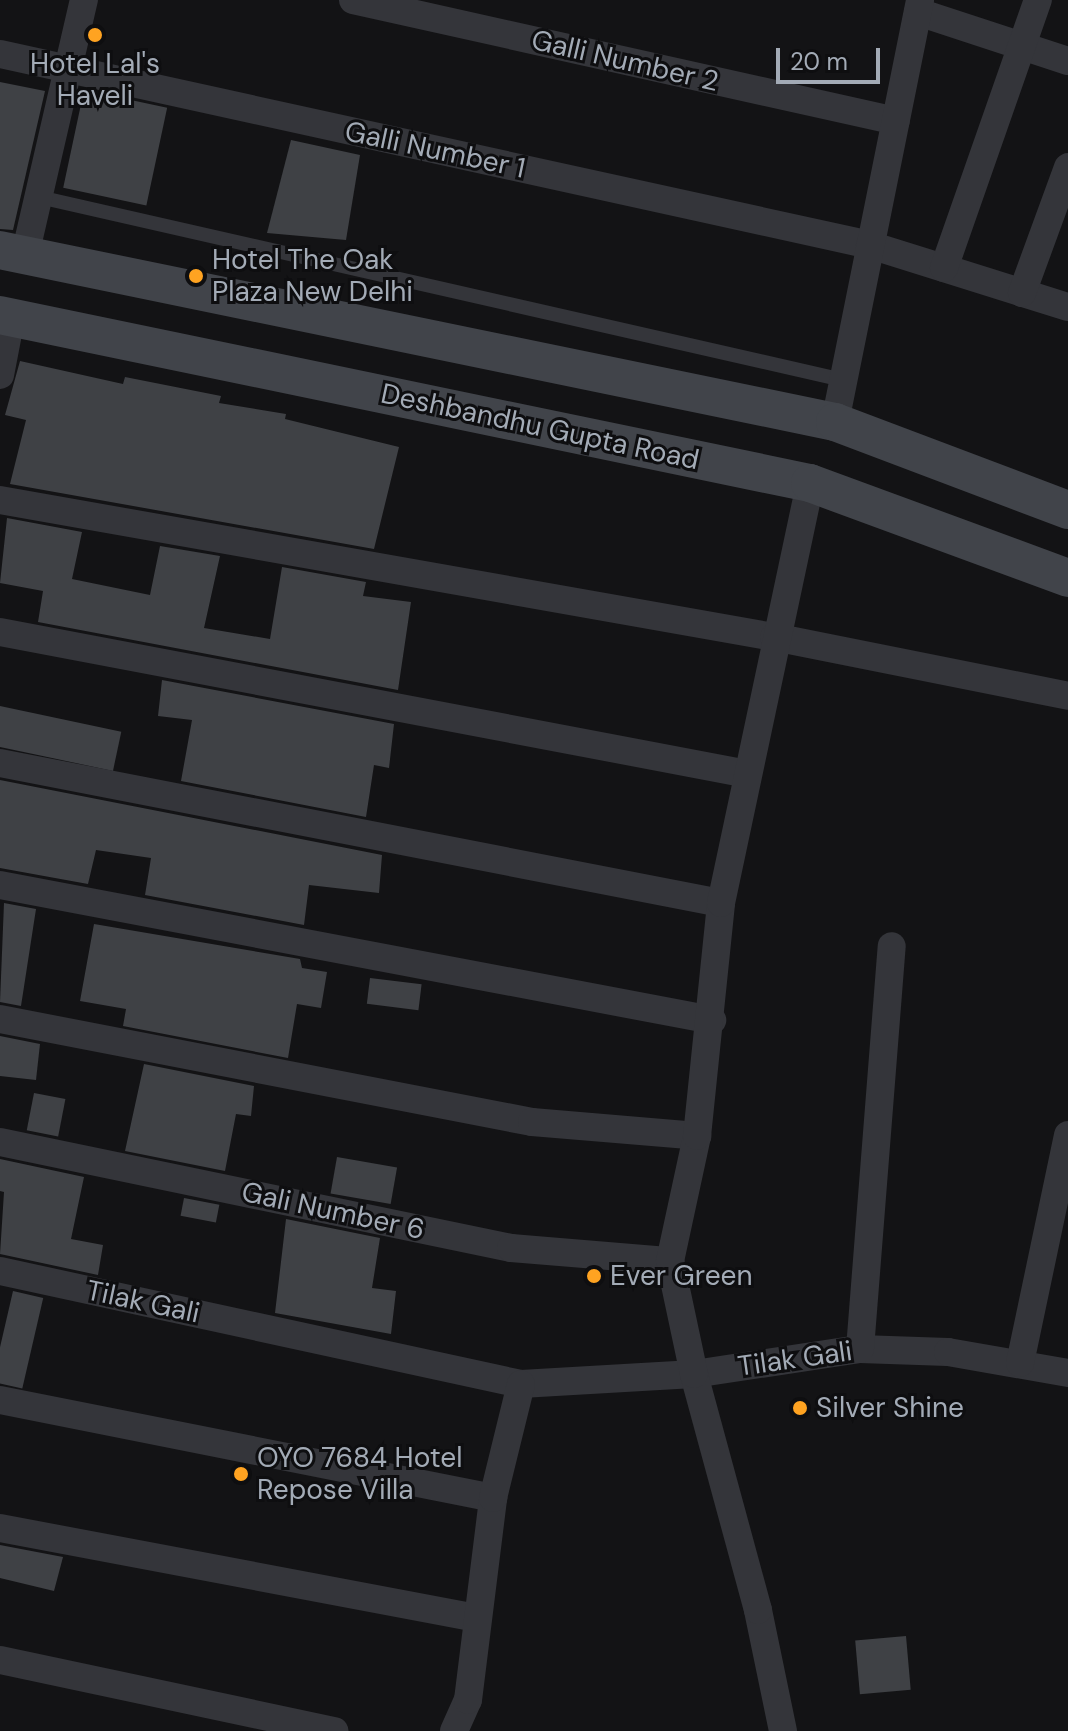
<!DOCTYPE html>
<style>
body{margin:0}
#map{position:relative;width:1068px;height:1731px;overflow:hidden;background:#131315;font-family:"DM Sans",sans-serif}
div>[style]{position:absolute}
.building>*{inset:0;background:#3f4145;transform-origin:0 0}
.lane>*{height:14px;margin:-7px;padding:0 7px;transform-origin:7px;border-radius:7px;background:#34353a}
.street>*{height:28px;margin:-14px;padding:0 14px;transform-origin:14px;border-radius:14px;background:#34353a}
.secondary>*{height:38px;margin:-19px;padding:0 19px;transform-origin:19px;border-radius:19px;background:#41444a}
.dots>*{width:22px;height:22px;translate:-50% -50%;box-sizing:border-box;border:4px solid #0e0e10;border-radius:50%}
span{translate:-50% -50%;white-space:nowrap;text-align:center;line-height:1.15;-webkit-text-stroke:6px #0e0e10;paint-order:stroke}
.street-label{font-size:28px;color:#a3abb6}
.poi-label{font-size:28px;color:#a3abb6}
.left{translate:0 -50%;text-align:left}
.scale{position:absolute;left:776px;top:48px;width:104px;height:36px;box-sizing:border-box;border:4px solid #a3abb6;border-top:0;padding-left:10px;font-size:24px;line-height:28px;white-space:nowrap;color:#a3abb6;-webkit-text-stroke:6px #0e0e10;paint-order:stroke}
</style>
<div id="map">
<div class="building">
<div style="clip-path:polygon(0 82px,45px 91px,13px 230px,0 229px)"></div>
<div style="left:84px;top:90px;width:85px;height:100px;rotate:12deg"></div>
<div style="clip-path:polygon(291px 140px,360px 155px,346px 240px,267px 233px)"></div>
<div style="clip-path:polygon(20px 361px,123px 384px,125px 377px,221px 396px,219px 403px,286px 414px,285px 419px,399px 447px,374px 549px,10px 484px,26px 420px,5px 415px)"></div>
<div style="clip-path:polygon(7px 518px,82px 532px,72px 579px,150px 595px,160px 546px,220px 556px,204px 628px,270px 639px,282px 567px,366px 582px,363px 596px,411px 602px,398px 690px,38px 622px,43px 591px,0 583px)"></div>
<div style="clip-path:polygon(162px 680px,394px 724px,389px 768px,374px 765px,366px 817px,181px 781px,192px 720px,158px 716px)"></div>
<div style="left:0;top:706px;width:124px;height:40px;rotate:12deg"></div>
<div style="clip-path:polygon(0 780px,382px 855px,379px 893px,309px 885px,304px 925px,145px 895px,151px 858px,96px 850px,88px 884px,0 868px)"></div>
<div style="clip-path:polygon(4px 903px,36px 909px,21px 1006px,0 1002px)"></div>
<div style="clip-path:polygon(94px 924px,300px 959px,302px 968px,327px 972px,321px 1008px,297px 1004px,288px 1058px,123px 1026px,126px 1009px,80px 1001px)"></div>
<div style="left:370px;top:978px;width:52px;height:26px;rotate:7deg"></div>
<div style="clip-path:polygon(0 1036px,40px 1044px,36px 1080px,0 1076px)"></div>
<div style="clip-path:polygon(144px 1064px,254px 1086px,251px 1116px,236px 1114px,225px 1171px,125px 1151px)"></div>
<div style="left:34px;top:1093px;width:32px;height:38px;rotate:11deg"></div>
<div style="left:337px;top:1157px;width:61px;height:37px;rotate:10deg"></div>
<div style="clip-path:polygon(0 1159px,84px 1177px,71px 1239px,103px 1245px,98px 1275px,0 1254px,4px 1192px,0 1191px)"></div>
<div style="left:184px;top:1198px;width:36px;height:18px;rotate:11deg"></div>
<div style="clip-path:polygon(286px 1219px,380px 1238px,372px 1288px,396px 1291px,391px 1334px,275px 1313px)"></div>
<div style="left:13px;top:1291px;width:31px;height:93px;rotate:13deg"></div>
<div style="clip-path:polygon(0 1545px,63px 1557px,54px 1591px,0 1578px)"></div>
<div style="left:906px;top:1636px;width:54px;height:51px;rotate:85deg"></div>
</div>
<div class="lane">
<div style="left:39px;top:197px;width:825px;rotate:12.82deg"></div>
</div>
<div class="street">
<div style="left:353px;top:0;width:556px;rotate:12.56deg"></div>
<div style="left:918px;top:12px;width:158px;rotate:18.1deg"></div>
<div style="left:0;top:54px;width:891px;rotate:12.38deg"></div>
<div style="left:870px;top:245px;width:207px;rotate:17.4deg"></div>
<div style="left:25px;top:255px;width:262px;rotate:-77deg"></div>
<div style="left:944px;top:268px;width:284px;rotate:-70.7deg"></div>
<div style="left:1022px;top:293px;width:134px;rotate:-69.9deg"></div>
<div style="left:0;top:375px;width:58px;rotate:-79.1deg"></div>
<div style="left:835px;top:422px;width:430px;rotate:-78.6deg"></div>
<div style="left:0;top:500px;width:786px;rotate:10.04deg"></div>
<div style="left:774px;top:637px;width:300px;rotate:11.3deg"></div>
<div style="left:0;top:632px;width:761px;rotate:10.75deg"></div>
<div style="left:0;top:763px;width:734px;rotate:10.99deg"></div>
<div style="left:0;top:885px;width:725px;rotate:10.74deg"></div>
<div style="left:0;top:1019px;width:542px;rotate:10.96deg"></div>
<div style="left:532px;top:1122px;width:166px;rotate:4.8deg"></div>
<div style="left:0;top:1142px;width:522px;rotate:11.72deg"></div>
<div style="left:511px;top:1248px;width:160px;rotate:4.7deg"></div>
<div style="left:0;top:1271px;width:533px;rotate:12.24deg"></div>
<div style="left:521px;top:1384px;width:173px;rotate:-3.3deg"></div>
<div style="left:694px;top:1374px;width:168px;rotate:-8.6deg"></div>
<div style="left:860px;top:1349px;width:88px;rotate:2deg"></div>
<div style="left:948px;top:1352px;width:122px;rotate:9.9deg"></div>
<div style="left:860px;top:1349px;width:404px;rotate:-85.5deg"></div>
<div style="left:1020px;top:1363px;width:233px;rotate:-78.1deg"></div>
<div style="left:0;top:1400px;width:503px;rotate:11.24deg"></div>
<div style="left:0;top:1528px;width:485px;rotate:10.7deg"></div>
<div style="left:0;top:1660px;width:342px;rotate:12deg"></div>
<div style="left:454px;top:1731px;width:34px;rotate:-66deg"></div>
<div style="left:468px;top:1700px;width:204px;rotate:-82.9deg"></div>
<div style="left:493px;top:1498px;width:117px;rotate:-76.2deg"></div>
<div style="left:783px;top:1731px;width:124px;rotate:-101.7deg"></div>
<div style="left:758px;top:1610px;width:245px;rotate:-105.2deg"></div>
<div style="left:694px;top:1374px;width:116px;rotate:-102deg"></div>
<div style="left:670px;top:1261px;width:128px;rotate:-77.8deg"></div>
<div style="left:697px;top:1136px;width:234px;rotate:-84.1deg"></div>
<div style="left:721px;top:903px;width:429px;rotate:-78deg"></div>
</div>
<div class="secondary">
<div style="left:0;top:250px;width:853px;rotate:11.64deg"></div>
<div style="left:835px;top:422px;width:249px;rotate:20.7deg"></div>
<div style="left:0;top:315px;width:827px;rotate:11.72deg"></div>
<div style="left:810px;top:483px;width:275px;rotate:20.2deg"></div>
</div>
<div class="dots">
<div style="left:95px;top:35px;background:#ffa321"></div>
<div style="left:196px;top:276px;background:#ffa321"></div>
<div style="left:594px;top:1276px;background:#ffa321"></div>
<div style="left:800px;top:1408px;background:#ffa321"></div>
<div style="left:241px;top:1474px;background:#ffa321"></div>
</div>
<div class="street-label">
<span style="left:625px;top:61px;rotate:13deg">Galli Number 2</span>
<span style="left:435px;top:150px;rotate:12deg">Galli Number 1</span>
<span style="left:540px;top:427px;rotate:12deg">Deshbandhu Gupta Road</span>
<span style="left:333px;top:1211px;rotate:12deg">Gali Number 6</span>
<span style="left:143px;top:1302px;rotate:12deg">Tilak Gali</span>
<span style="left:795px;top:1359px;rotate:-8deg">Tilak Gali</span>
</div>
<div class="poi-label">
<span style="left:95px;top:80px">Hotel Lal's<br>Haveli</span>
<span class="left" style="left:212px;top:276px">Hotel The Oak<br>Plaza New Delhi</span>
<span class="left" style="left:610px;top:1276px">Ever Green</span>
<span class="left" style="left:816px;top:1408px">Silver Shine</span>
<span class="left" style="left:257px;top:1474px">OYO 7684 Hotel<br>Repose Villa</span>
</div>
<div class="scale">20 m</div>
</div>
